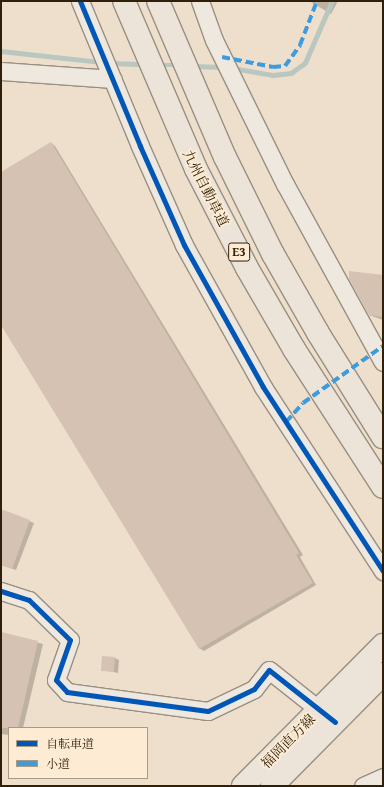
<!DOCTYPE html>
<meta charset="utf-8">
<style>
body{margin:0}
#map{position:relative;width:384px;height:787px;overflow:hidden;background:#eddfcb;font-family:"Gentium Book Plus","Noto Serif JP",serif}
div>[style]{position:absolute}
.shadow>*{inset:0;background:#0003}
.stream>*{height:4.5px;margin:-2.25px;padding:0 2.25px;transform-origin:2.25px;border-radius:2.25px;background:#bac6c0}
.building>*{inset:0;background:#d5c2b3;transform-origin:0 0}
.roads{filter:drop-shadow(1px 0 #998f81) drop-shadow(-1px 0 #998f81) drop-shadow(0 1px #998f81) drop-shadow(0 -1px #998f81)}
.minor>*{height:17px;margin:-8.5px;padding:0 8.5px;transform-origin:8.5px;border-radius:8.5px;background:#efe8de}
.primary>*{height:22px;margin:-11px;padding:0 11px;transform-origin:11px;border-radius:11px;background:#ece4d9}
.motorway>*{height:22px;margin:-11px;padding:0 11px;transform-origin:11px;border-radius:11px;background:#ece4d9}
.quiet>*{height:4px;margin-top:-2px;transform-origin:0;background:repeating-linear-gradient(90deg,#3e9bdd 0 8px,transparent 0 12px)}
.cycleway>*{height:5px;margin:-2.5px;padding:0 2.5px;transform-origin:2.5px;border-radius:2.5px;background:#0057b8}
span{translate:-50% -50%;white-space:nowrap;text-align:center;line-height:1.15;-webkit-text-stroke:3.5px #fdecd3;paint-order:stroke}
.shield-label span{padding:1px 3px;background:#fdecd3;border:1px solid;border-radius:3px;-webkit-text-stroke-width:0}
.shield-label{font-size:13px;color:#301f09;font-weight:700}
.street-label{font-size:14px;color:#301f09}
.frame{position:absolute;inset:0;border:2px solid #301f09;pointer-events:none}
.legend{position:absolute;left:8px;top:727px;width:140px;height:52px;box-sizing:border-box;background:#fdecd3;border:1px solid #ab9a82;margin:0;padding:5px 7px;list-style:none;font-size:12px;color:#301f09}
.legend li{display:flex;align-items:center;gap:8px;height:20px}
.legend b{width:20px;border:1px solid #ab9a82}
</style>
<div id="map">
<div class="shadow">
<div style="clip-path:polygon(309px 1px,338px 1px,331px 14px)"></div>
<div style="clip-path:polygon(51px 143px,55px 146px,303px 555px,300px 557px,316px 585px,204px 651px,199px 648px,1px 322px,1px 173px)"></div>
<div style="clip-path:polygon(383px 276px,383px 320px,369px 315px)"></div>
<div style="clip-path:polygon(1px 510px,34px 523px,16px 570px,1px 565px)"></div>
<div style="clip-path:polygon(1px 633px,43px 644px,23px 728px,9px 728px,9px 735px,1px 734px)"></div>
<div style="clip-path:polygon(115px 658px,119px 660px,118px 673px,103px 670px)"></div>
</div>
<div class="stream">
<div style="left:1px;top:51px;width:101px;rotate:6.3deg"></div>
<div style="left:110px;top:63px;width:35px;rotate:2deg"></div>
<div style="left:158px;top:65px;width:21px"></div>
<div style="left:192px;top:66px;width:31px;rotate:2deg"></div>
<div style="left:232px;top:68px;width:42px;rotate:9.7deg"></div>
<div style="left:273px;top:75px;width:18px;rotate:-6deg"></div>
<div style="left:291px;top:73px;width:17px;rotate:-36deg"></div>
<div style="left:305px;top:63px;width:68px;rotate:-66.5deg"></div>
</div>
<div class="building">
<div style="clip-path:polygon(51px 142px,299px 553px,296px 555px,313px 583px,199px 649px,1px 325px,1px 172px)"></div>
<div style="clip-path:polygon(349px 271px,383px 275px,383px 317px,369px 315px,349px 279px)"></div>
<div style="clip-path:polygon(1px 509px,30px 520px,12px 569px,1px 565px)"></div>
<div style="clip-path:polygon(1px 632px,38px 641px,18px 728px,1px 728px)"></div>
<div style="left:102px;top:656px;width:13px;height:15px;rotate:4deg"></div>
</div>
<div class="roads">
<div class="minor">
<div style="left:80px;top:1px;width:157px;rotate:67.5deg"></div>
<div style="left:140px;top:146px;width:108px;rotate:66deg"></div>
<div style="left:184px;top:245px;width:162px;rotate:60.9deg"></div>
<div style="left:263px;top:387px;width:220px;rotate:56.9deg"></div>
<div style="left:200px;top:1px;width:41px;rotate:70.3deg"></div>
<div style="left:214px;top:40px;width:161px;rotate:63.8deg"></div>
<div style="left:285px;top:184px;width:203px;rotate:61.2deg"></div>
<div style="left:1px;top:71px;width:112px;rotate:4.1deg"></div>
<div style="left:1px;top:591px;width:29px;rotate:18deg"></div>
<div style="left:29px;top:600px;width:57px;rotate:44.3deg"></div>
<div style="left:70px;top:640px;width:42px;rotate:109.3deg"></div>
<div style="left:56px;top:680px;width:16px;rotate:47deg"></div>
<div style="left:67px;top:692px;width:142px;rotate:7.7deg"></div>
<div style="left:208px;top:711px;width:51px;rotate:-25.6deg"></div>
<div style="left:254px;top:689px;width:24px;rotate:-52deg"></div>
<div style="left:269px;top:670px;width:75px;rotate:38.5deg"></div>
<div style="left:363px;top:786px;width:22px;rotate:-24deg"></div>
</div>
<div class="primary">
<div style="left:243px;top:786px;width:199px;rotate:-45.2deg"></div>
<div style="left:272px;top:786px;width:158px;rotate:-45.3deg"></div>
</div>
<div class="motorway">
<div style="left:124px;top:1px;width:183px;rotate:66.8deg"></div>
<div style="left:196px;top:169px;width:111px;rotate:62.7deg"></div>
<div style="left:247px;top:268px;width:94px;rotate:59.9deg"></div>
<div style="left:294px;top:349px;width:164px;rotate:57.2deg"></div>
<div style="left:158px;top:1px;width:170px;rotate:66.8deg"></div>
<div style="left:225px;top:157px;width:108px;rotate:63.7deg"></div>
<div style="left:273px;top:254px;width:91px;rotate:60.3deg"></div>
<div style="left:318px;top:333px;width:123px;rotate:58deg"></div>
</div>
</div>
<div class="quiet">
<div style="left:222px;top:57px;width:52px;rotate:11.1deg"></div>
<div style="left:273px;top:67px;width:12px;rotate:-5deg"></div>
<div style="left:285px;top:66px;width:26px;rotate:-54deg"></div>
<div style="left:300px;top:45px;width:47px;rotate:-68.9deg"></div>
<div style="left:286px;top:422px;width:25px;rotate:-48deg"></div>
<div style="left:303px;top:403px;width:98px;rotate:-35.5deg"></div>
</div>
<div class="cycleway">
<div style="left:80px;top:1px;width:157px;rotate:67.5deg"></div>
<div style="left:140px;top:146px;width:108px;rotate:66deg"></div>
<div style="left:184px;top:245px;width:162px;rotate:60.9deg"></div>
<div style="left:263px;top:387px;width:220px;rotate:56.9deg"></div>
<div style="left:1px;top:591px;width:29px;rotate:18deg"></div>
<div style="left:29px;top:600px;width:57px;rotate:44.3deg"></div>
<div style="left:70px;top:640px;width:42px;rotate:109.3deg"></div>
<div style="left:56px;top:680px;width:16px;rotate:47deg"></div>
<div style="left:67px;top:692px;width:142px;rotate:7.7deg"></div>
<div style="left:208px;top:711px;width:51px;rotate:-25.6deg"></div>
<div style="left:254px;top:689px;width:24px;rotate:-52deg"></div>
<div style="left:269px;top:670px;width:84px;rotate:38.2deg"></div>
</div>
<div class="shield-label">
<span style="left:239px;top:252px">E3</span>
</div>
<div class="street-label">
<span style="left:206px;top:188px;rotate:63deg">九州自動車道</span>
<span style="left:288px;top:741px;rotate:-45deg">福岡直方線</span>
</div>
<div class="frame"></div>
<ul class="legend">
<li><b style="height:5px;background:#0057b8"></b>自転車道</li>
<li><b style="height:5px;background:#3e9bdd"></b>小道</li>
</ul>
</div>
